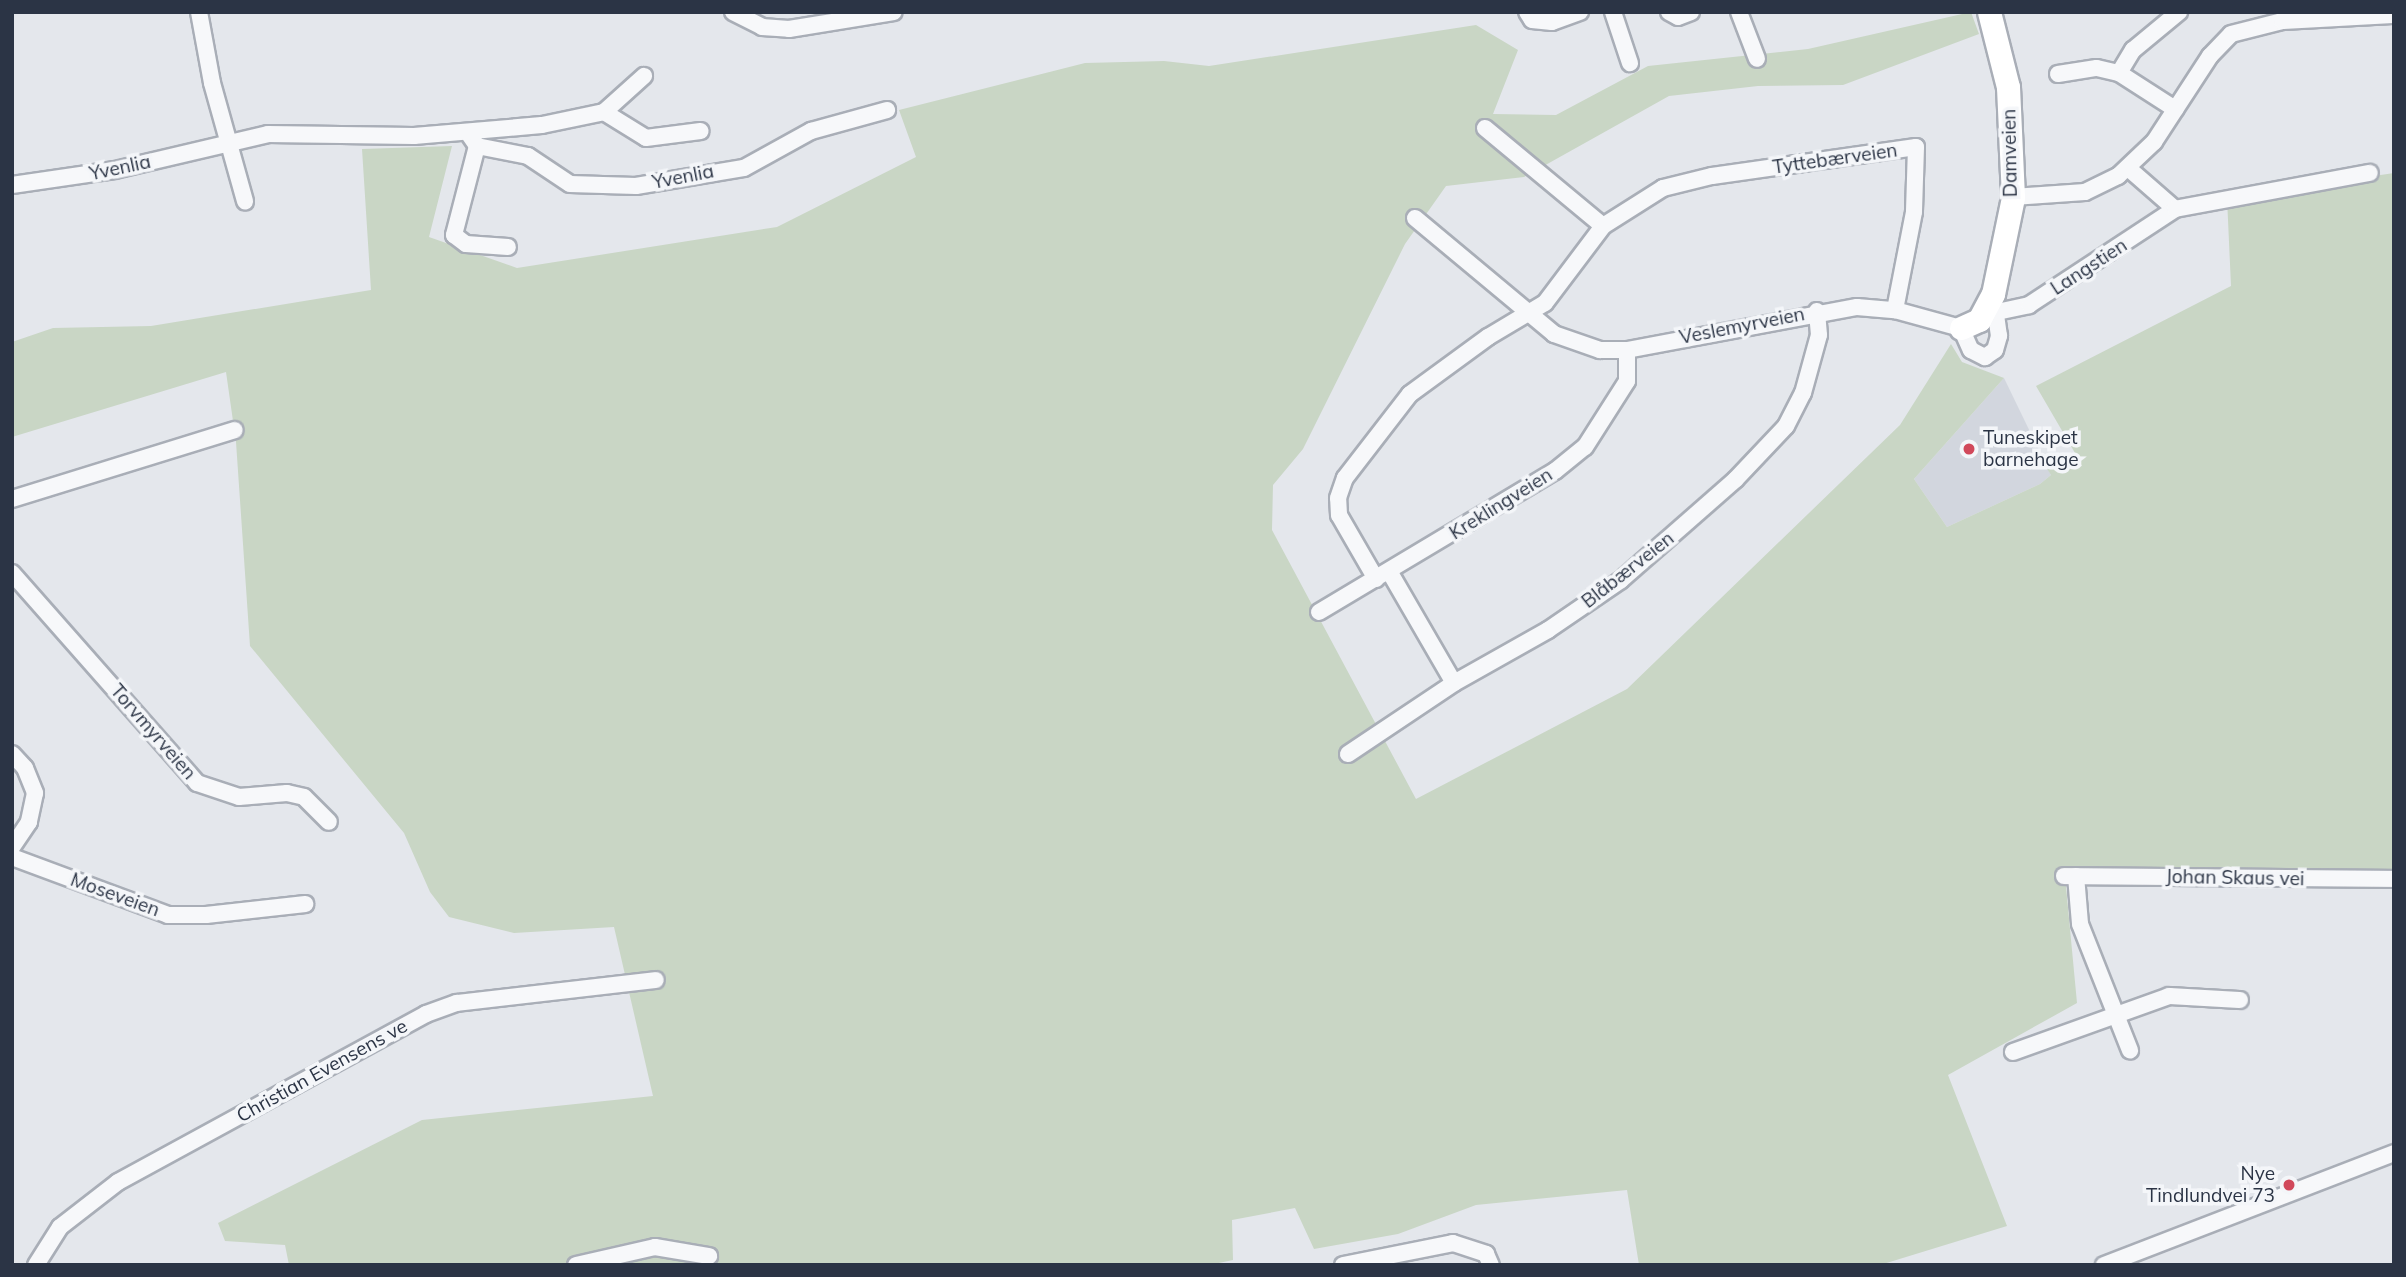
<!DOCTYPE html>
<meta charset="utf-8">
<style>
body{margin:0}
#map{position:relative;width:2406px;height:1277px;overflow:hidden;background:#e4e7ec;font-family:Mulish,sans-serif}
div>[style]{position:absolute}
.built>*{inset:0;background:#d2d6de}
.green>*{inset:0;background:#c9d6c5}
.roads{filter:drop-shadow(2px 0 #a9aeb7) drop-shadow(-2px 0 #a9aeb7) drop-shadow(0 2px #a9aeb7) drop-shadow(0 -2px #a9aeb7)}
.street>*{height:16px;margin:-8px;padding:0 8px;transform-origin:8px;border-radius:8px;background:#f7f8fa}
.secondary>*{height:23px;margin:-11.5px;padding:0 11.5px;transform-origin:11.5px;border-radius:11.5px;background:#fff}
.dots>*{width:19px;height:19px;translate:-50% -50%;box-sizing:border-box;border:4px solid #f4f6f9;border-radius:50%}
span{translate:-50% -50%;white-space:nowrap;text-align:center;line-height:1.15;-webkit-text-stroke:7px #f4f6f9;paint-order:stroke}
.street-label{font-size:19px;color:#2b3445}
.poi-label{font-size:19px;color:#2b3445}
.left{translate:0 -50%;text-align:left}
.right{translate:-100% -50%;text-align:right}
.frame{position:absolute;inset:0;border:14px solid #2b3445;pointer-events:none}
</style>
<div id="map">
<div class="built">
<div style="clip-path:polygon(2004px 378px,2051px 475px,2040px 484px,1947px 527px,1914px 479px)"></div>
</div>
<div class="green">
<div style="clip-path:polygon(1971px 12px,1979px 34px,1843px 85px,1758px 86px,1669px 96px,1524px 177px,1446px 186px,1405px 244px,1303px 449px,1273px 485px,1272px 530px,1416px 799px,1627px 689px,1900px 425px,1951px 344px,1962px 362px,2004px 378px,1914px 479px,1947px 527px,2040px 484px,2051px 475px,2040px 458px,2075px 453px,2036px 386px,2231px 286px,2227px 198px,2394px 173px,2394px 879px,2065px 876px,2077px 1003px,1948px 1075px,2007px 1226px,1880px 1265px,1639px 1265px,1627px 1190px,1476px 1205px,1398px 1234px,1314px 1249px,1295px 1208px,1232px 1220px,1233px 1260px,1209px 1265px,289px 1265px,285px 1245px,225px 1241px,218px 1223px,422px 1120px,653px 1096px,614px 927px,514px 933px,449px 917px,430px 892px,404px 833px,250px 646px,236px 442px,226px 372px,12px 437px,12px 342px,53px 328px,151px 326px,371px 290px,362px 149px,452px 146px,429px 237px,517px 268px,777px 227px,916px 157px,899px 110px,1085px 63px,1164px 61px,1209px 66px,1476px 25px,1518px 50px,1493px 114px,1556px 115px,1648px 66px,1808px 49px)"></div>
</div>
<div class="roads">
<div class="street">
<div style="left:199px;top:12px;width:72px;rotate:79.6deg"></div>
<div style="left:212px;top:83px;width:123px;rotate:74.4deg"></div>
<div style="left:733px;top:12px;width:33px;rotate:27deg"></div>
<div style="left:762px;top:27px;width:27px;rotate:4deg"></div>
<div style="left:789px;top:29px;width:106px;rotate:-9.2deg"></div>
<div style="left:1527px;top:12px;width:9px;rotate:58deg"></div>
<div style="left:1532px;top:20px;width:20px;rotate:6deg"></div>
<div style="left:1552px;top:22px;width:30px;rotate:-20deg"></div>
<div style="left:1613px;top:12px;width:54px;rotate:71.6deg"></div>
<div style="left:1669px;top:12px;width:10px;rotate:29deg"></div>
<div style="left:1678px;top:17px;width:14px;rotate:-21deg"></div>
<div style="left:1739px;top:12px;width:50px;rotate:69deg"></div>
<div style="left:2119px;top:73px;width:27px;rotate:-59deg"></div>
<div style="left:2133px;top:50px;width:60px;rotate:-39.6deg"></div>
<div style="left:2058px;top:74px;width:39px;rotate:-9deg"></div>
<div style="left:2097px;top:68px;width:23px;rotate:13deg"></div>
<div style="left:2119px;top:73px;width:67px;rotate:32.7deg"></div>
<div style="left:604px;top:112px;width:49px;rotate:31.8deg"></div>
<div style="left:646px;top:138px;width:55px;rotate:-7.3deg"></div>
<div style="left:1485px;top:128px;width:153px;rotate:39.7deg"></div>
<div style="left:468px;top:133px;width:16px;rotate:55deg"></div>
<div style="left:477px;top:146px;width:52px;rotate:11.1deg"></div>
<div style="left:528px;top:156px;width:50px;rotate:33.7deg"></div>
<div style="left:570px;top:184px;width:66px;rotate:1.7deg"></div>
<div style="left:636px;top:186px;width:109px;rotate:-9.5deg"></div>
<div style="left:744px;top:168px;width:77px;rotate:-28.9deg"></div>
<div style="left:811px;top:131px;width:79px;rotate:-15.4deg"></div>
<div style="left:477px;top:146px;width:92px;rotate:104.5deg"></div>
<div style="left:454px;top:235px;width:15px;rotate:37deg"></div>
<div style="left:466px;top:244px;width:42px;rotate:4.1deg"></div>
<div style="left:2128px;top:168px;width:62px;rotate:41.1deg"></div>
<div style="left:12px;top:185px;width:104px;rotate:-8.3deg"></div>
<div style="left:115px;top:170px;width:157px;rotate:-13.2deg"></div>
<div style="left:268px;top:134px;width:146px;rotate:0.8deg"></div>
<div style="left:414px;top:136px;width:128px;rotate:-4.9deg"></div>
<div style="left:542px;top:125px;width:63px;rotate:-11.8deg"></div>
<div style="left:604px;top:112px;width:54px;rotate:-42deg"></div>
<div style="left:2013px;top:197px;width:72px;rotate:-4deg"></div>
<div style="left:2085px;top:192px;width:37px;rotate:-26deg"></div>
<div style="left:2118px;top:176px;width:50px;rotate:-43.4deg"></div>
<div style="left:2154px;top:142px;width:103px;rotate:-56.9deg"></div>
<div style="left:2210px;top:56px;width:30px;rotate:-46deg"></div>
<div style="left:2231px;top:34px;width:53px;rotate:-14.3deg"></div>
<div style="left:2282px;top:21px;width:112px;rotate:-3.1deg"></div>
<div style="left:1415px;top:218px;width:181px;rotate:39.8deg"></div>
<div style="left:1554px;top:334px;width:49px;rotate:19.2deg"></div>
<div style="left:1600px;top:350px;width:27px"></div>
<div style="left:1627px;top:350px;width:234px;rotate:-10.6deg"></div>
<div style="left:1857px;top:307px;width:38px;rotate:5deg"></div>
<div style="left:1895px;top:310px;width:68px;rotate:15.3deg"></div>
<div style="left:1961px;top:328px;width:24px;rotate:66deg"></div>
<div style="left:1971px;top:350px;width:16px;rotate:27deg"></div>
<div style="left:1985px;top:357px;width:12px;rotate:-35deg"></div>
<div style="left:1995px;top:350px;width:15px;rotate:-74deg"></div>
<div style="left:1999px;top:336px;width:42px;rotate:-98.1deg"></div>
<div style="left:1997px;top:312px;width:33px;rotate:-12deg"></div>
<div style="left:2029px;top:305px;width:175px;rotate:-33.3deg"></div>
<div style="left:2175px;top:209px;width:198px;rotate:-10.5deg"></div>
<div style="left:12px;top:499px;width:233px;rotate:-17.2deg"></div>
<div style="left:1389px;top:571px;width:129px;rotate:59.9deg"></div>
<div style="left:12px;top:573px;width:280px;rotate:48.6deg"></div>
<div style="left:197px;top:783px;width:44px;rotate:18.4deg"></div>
<div style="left:239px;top:797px;width:48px;rotate:-4.8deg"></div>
<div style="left:287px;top:793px;width:17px;rotate:13deg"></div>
<div style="left:304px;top:797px;width:35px;rotate:45deg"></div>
<div style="left:1376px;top:579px;width:74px;rotate:-120deg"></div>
<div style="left:1339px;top:515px;width:17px;rotate:-93deg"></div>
<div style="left:1338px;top:498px;width:21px;rotate:-71deg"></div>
<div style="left:1345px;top:478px;width:106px;rotate:-52.3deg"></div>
<div style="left:1410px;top:394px;width:97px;rotate:-36.2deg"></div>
<div style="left:1488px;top:337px;width:66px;rotate:-30.8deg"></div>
<div style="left:1545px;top:303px;width:96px;rotate:-53deg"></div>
<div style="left:1603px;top:226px;width:71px;rotate:-32.3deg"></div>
<div style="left:1663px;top:188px;width:50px;rotate:-13.8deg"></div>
<div style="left:1712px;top:176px;width:206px;rotate:-8.1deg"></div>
<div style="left:1916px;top:147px;width:65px;rotate:91.8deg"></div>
<div style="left:1914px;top:212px;width:100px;rotate:101deg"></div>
<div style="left:1319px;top:612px;width:275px;rotate:-30.9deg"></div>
<div style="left:1555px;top:471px;width:38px;rotate:-39deg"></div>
<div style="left:1585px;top:447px;width:78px;rotate:-57.5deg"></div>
<div style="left:1627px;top:381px;width:31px;rotate:-90deg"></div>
<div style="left:12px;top:754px;width:19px;rotate:47deg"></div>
<div style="left:25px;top:768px;width:27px;rotate:68deg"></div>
<div style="left:35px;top:793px;width:30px;rotate:102deg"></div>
<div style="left:29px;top:822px;width:30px;rotate:124deg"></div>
<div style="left:1348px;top:754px;width:128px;rotate:-33.8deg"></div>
<div style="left:1454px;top:683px;width:108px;rotate:-29.4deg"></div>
<div style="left:1548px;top:630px;width:88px;rotate:-34.4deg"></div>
<div style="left:1621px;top:580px;width:152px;rotate:-41.3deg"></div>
<div style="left:1735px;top:480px;width:74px;rotate:-46.6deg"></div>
<div style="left:1786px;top:426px;width:37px;rotate:-63deg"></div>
<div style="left:1803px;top:393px;width:60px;rotate:-74.6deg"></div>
<div style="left:1819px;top:335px;width:24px;rotate:-95deg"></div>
<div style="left:12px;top:857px;width:166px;rotate:20.4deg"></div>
<div style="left:168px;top:915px;width:38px"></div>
<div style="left:206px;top:915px;width:100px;rotate:-6.3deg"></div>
<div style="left:2064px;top:876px;width:330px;rotate:0.5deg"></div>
<div style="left:2076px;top:876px;width:48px;rotate:85.2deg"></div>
<div style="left:2080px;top:924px;width:136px;rotate:68.4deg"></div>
<div style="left:2013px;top:1052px;width:166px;rotate:-19.7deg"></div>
<div style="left:2169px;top:996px;width:71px;rotate:3.2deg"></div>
<div style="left:36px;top:1265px;width:45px;rotate:-57.7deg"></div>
<div style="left:60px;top:1227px;width:73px;rotate:-37.8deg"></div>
<div style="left:118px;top:1182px;width:351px;rotate:-28.6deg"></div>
<div style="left:426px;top:1014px;width:33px;rotate:-20deg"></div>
<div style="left:457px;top:1003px;width:200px;rotate:-6.6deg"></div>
<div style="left:576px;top:1265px;width:81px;rotate:-12.8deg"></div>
<div style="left:655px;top:1247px;width:55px;rotate:9.5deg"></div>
<div style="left:1343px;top:1265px;width:112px;rotate:-11.3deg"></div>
<div style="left:1453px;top:1243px;width:35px;rotate:18deg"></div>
<div style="left:1486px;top:1254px;width:12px;rotate:66deg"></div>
<div style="left:2104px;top:1265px;width:311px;rotate:-21.1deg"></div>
</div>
<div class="secondary">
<div style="left:1961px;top:328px;width:20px;rotate:-24deg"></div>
<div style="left:1979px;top:320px;width:30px;rotate:-62deg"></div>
<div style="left:1993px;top:294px;width:99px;rotate:-78.3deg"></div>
<div style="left:2013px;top:197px;width:110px;rotate:-92.6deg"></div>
<div style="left:2008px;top:87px;width:77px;rotate:-104.2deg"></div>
</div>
</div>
<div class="dots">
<div style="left:1969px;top:449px;background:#d1495b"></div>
<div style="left:2289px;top:1185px;background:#d1495b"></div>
</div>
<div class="street-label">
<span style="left:2010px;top:153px;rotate:-91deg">Damveien</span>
<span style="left:1835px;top:159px;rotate:-8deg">Tyttebærveien</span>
<span style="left:120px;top:168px;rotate:-12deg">Yvenlia</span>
<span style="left:683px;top:177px;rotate:-11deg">Yvenlia</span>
<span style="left:2089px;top:267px;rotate:-33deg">Langstien</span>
<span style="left:1742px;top:326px;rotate:-11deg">Veslemyrveien</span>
<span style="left:1501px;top:504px;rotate:-32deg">Kreklingveien</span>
<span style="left:1628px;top:570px;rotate:-38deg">Blåbærveien</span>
<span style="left:153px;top:732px;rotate:49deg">Torvmyrveien</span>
<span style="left:2235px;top:878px;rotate:1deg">Johan Skaus vei</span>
<span style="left:115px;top:895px;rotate:20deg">Moseveien</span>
<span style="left:322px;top:1071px;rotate:-29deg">Christian Evensens ve</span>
</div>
<div class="poi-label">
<span class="left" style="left:1983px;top:449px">Tuneskipet<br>barnehage</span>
<span class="right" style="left:2275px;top:1185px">Nye<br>Tindlundvei 73</span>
</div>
<div class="frame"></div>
</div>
